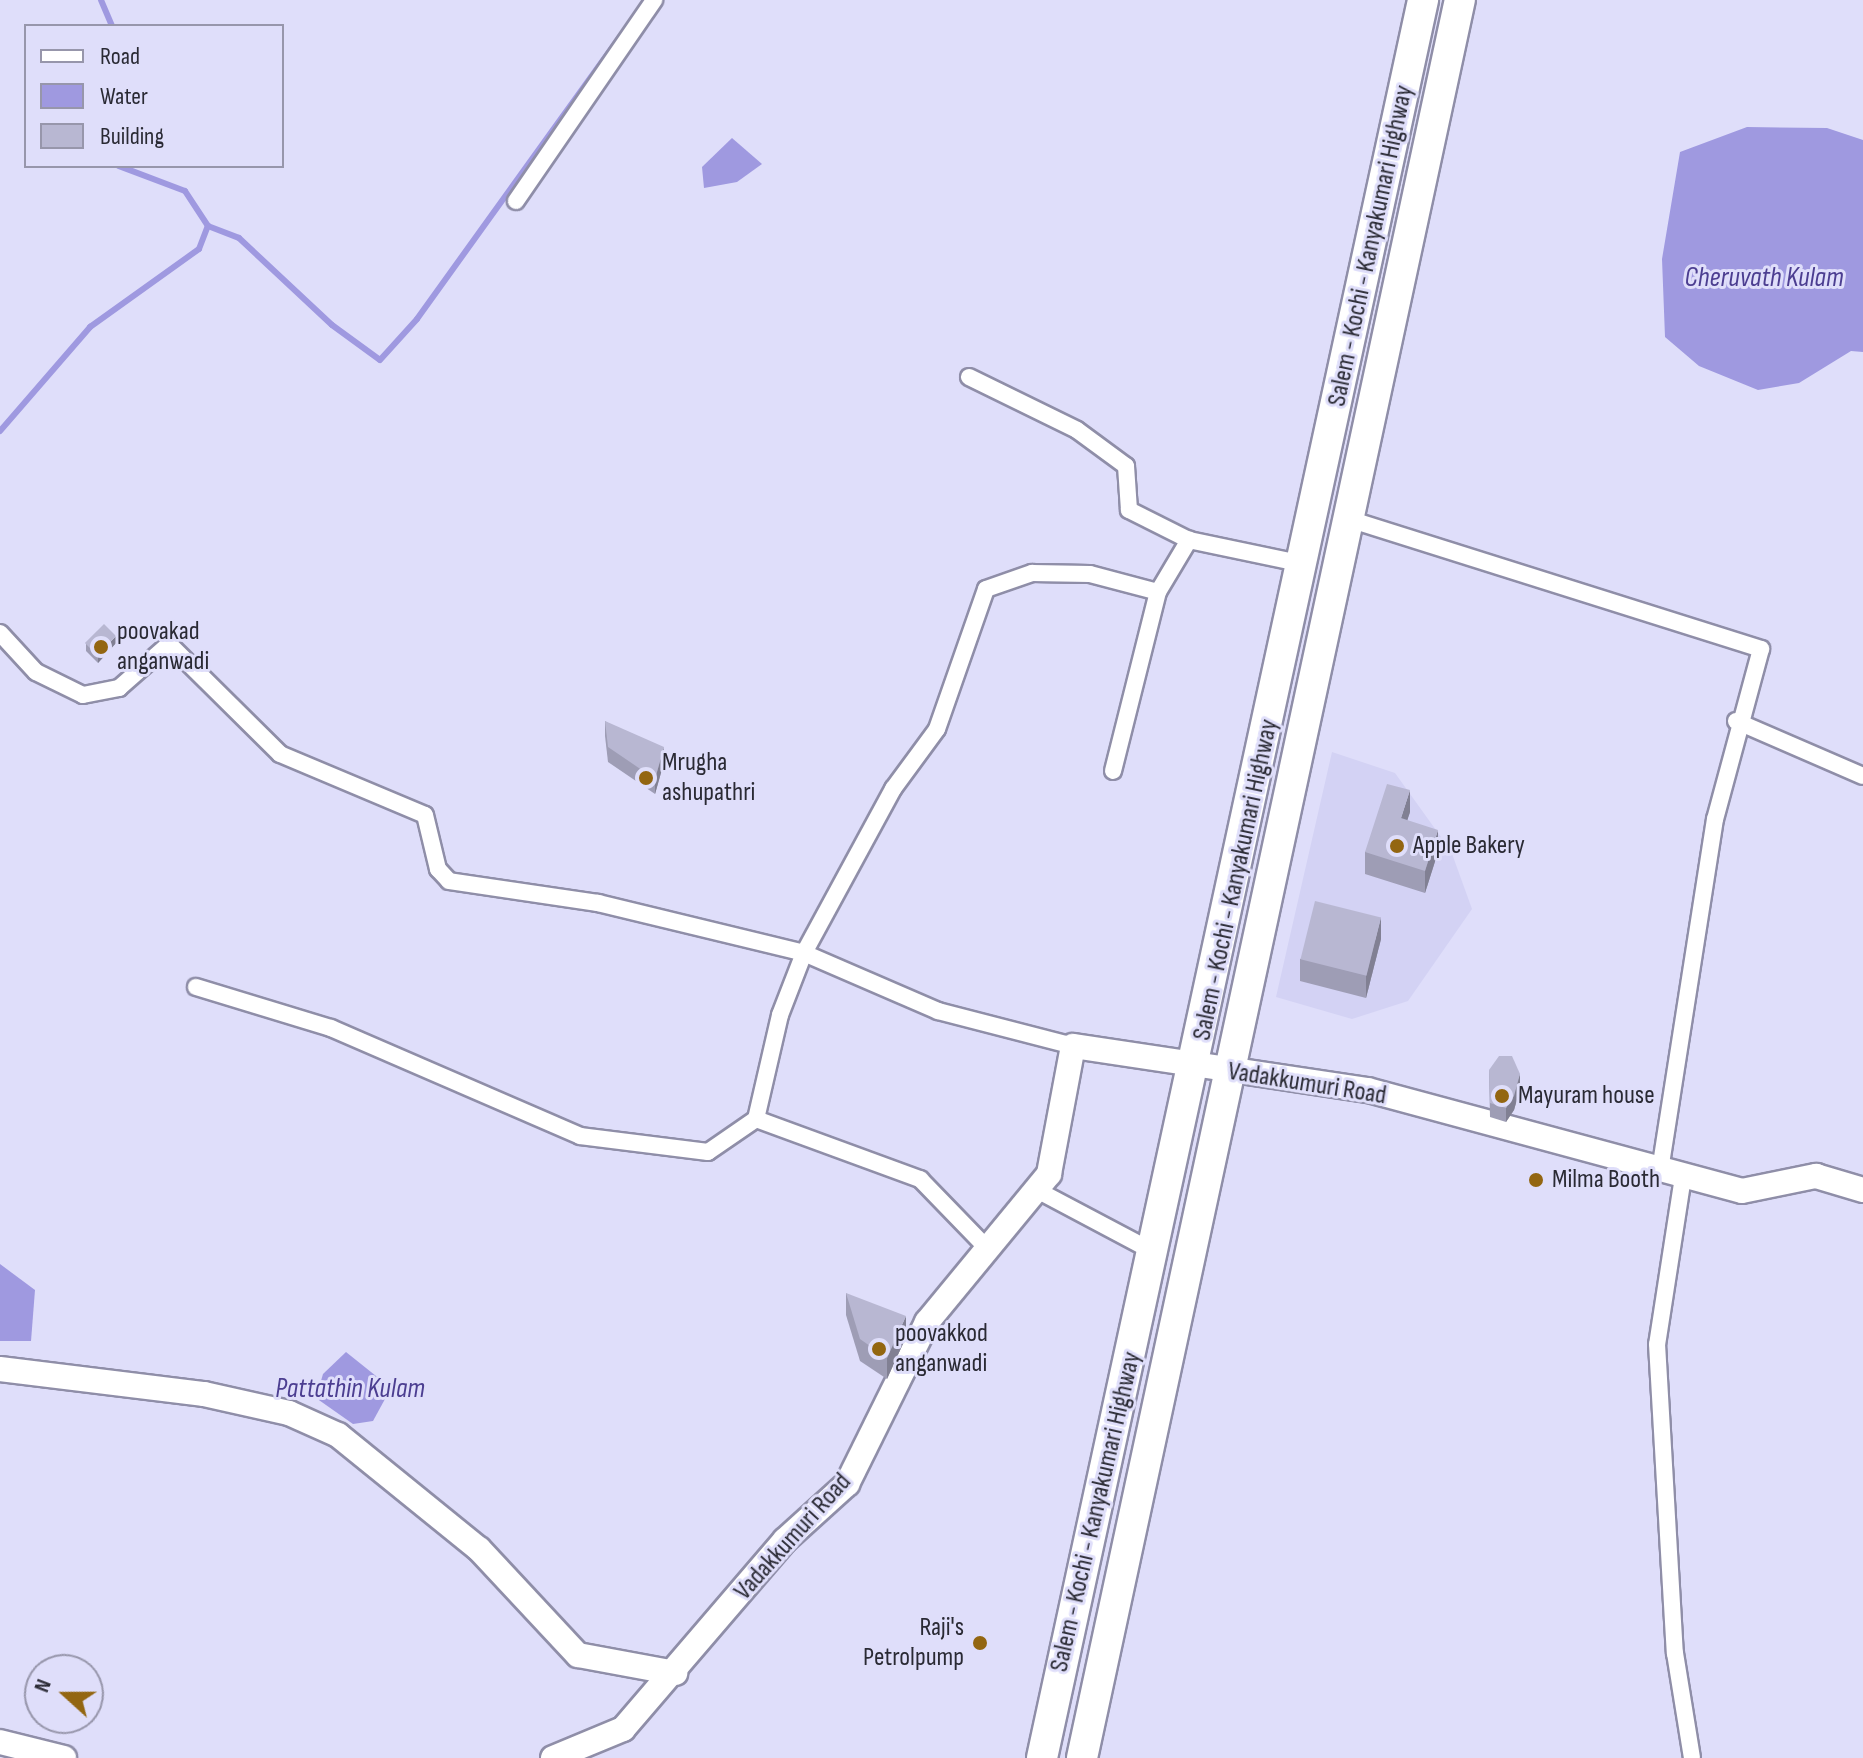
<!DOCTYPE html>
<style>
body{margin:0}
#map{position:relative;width:1863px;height:1758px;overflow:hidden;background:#dfdefa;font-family:"Sofia Sans Condensed",sans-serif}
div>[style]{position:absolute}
.built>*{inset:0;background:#d3d2f4}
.water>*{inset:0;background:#9f99e0}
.stream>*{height:6px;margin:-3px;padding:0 3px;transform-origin:3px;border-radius:3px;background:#9f99e0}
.roads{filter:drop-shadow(2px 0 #8f8ea8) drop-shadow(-2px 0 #8f8ea8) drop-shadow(0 2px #8f8ea8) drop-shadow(0 -2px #8f8ea8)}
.street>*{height:16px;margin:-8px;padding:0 8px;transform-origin:8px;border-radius:8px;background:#fff}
.secondary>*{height:24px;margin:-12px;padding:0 12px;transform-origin:12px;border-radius:12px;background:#fff}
.highway>*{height:30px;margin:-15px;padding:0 15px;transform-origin:15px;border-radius:15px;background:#fff}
.wall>*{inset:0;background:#9e9db5}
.shaded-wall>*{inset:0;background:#818093}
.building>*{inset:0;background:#b8b7d2;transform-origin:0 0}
.dots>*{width:22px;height:22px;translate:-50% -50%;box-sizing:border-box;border:4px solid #dfdefa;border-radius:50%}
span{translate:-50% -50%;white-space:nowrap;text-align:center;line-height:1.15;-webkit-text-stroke:6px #dfdefa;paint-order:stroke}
.street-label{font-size:26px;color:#2a2a34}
.poi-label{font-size:26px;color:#2a2a34}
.left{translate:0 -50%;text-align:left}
.right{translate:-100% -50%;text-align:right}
.water-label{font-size:28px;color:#4c3e91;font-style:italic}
.legend{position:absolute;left:24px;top:24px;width:260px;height:144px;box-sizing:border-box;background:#dfdefa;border:2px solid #9796ab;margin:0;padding:10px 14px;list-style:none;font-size:24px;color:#2a2a34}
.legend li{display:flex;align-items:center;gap:16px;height:40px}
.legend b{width:40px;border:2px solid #9796ab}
.north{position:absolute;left:24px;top:1654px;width:80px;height:80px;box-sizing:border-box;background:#dfdefa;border:2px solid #9796ab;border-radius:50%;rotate:291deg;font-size:22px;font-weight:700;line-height:32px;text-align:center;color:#2a2a34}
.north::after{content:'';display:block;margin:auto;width:28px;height:36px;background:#936611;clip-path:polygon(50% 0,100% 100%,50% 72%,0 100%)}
</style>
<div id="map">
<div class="built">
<div style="clip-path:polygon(1332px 752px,1395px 773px,1451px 851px,1472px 909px,1408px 1001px,1352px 1019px,1276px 997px)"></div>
</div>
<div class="water">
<div style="clip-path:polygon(1747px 127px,1827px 128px,1863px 140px,1863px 352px,1851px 351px,1799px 383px,1758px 390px,1699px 366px,1665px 337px,1662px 259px,1680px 152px)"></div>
<div style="clip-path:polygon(732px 138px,762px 164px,737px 182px,704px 188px,702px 167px)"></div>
<div style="clip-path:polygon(0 1264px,35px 1290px,31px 1341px,0 1341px)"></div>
<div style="clip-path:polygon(346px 1352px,391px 1388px,373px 1421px,353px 1424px,316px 1398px,323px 1374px)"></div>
</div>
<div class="stream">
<div style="left:101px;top:0;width:28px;rotate:67deg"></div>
<div style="left:208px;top:226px;width:33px;rotate:21deg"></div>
<div style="left:239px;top:238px;width:127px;rotate:43.1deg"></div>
<div style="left:332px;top:325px;width:59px;rotate:36.1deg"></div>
<div style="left:380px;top:360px;width:55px;rotate:-47.9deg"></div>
<div style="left:417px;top:319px;width:348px;rotate:-54.3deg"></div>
<div style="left:0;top:431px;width:138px;rotate:-49.1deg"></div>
<div style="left:90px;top:327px;width:134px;rotate:-35.6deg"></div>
<div style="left:199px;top:249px;width:25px;rotate:-69deg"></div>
<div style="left:208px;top:226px;width:42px;rotate:-123.3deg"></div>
<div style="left:185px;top:191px;width:71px;rotate:-159.3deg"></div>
</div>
<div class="roads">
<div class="street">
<div style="left:516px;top:201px;width:244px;rotate:-55.5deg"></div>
<div style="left:969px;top:377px;width:120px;rotate:26.1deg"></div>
<div style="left:1077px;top:430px;width:61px;rotate:36.3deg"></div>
<div style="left:1126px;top:466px;width:44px;rotate:86.1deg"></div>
<div style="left:1129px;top:510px;width:67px;rotate:26.6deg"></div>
<div style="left:1352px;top:520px;width:429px;rotate:17.5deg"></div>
<div style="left:1761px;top:649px;width:176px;rotate:105.1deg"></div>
<div style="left:1715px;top:819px;width:356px;rotate:98.9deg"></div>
<div style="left:0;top:633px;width:53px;rotate:47.3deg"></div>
<div style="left:36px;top:672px;width:52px;rotate:26.1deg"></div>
<div style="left:83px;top:695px;width:37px;rotate:-11deg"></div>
<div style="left:119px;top:688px;width:67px;rotate:-41.3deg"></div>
<div style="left:169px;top:644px;width:156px;rotate:44.7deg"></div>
<div style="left:280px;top:754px;width:157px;rotate:22.8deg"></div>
<div style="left:425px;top:815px;width:56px;rotate:76.5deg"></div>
<div style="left:438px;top:869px;width:16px;rotate:47deg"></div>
<div style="left:449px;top:881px;width:151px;rotate:8.4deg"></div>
<div style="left:598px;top:903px;width:212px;rotate:13.6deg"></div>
<div style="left:804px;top:953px;width:146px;rotate:23.4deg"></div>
<div style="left:938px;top:1011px;width:139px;rotate:14.5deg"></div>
<div style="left:1736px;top:721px;width:138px;rotate:23.4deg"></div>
<div style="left:1113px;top:771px;width:185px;rotate:-75.9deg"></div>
<div style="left:1158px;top:592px;width:61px;rotate:-59.2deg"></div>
<div style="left:1189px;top:540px;width:117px;rotate:11.8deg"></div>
<div style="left:196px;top:987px;width:141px;rotate:16.9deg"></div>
<div style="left:331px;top:1028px;width:271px;rotate:23.4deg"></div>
<div style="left:580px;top:1136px;width:129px;rotate:7.1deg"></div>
<div style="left:708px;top:1152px;width:58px;rotate:-34.5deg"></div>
<div style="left:756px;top:1119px;width:107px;rotate:-77deg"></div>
<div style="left:780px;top:1015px;width:66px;rotate:-68.8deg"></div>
<div style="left:804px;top:953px;width:187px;rotate:-61.5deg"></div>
<div style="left:893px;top:789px;width:74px;rotate:-53.7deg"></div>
<div style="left:937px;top:729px;width:148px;rotate:-70.7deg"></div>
<div style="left:986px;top:589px;width:49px;rotate:-19.2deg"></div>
<div style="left:1032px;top:573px;width:58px;rotate:1deg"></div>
<div style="left:1090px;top:574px;width:70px;rotate:14.8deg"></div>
<div style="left:756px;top:1119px;width:175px;rotate:20.1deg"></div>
<div style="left:920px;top:1179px;width:95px;rotate:45.9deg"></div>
<div style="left:1683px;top:1177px;width:169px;rotate:98.8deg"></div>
<div style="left:1657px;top:1344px;width:310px;rotate:86.7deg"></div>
<div style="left:1675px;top:1653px;width:106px;rotate:80.8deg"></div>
<div style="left:1035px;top:1189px;width:137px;rotate:27.9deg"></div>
</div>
<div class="secondary">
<div style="left:0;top:1369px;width:206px;rotate:7deg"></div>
<div style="left:204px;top:1394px;width:87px;rotate:12.6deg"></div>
<div style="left:289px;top:1413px;width:54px;rotate:24.2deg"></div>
<div style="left:338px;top:1435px;width:181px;rotate:39deg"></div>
<div style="left:479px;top:1549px;width:145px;rotate:47deg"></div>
<div style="left:578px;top:1655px;width:99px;rotate:10.5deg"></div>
<div style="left:0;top:1742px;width:66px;rotate:14deg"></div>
<div style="left:553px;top:1758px;width:76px;rotate:-22.5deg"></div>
<div style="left:623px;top:1729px;width:249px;rotate:-49.4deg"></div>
<div style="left:785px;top:1540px;width:84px;rotate:-42.1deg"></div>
<div style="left:847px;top:1484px;width:181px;rotate:-63.7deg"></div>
<div style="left:927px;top:1322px;width:192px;rotate:-50.5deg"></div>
<div style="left:1049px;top:1174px;width:130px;rotate:-79.4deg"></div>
<div style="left:1073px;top:1046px;width:298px;rotate:8.5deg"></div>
<div style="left:1368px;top:1090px;width:387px;rotate:15.1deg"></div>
<div style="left:1742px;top:1191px;width:76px;rotate:-11.5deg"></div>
<div style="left:1816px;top:1176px;width:49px;rotate:16.6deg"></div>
</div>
<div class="highway">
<div style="left:1042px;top:1758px;width:1799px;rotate:-77.77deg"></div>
<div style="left:1082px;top:1758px;width:1798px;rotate:-77.87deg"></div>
</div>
</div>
<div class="wall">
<div style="clip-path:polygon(116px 643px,98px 663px,86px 651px,86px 644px)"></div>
<div style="clip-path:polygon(605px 721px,664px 762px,655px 794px,608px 762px,605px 736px)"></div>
<div style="clip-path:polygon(1410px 812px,1407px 820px,1438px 852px,1425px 893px,1365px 874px,1365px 852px)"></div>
<div style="clip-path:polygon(1381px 939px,1366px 998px,1300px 981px,1300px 959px)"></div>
<div style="clip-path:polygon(1489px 1070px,1520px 1089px,1514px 1110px,1506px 1122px,1490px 1117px)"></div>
<div style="clip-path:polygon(846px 1293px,906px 1337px,887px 1379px,860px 1361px,846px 1315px)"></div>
</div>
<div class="shaded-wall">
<div style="clip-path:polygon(116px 636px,116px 643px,98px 663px,98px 655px)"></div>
<div style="clip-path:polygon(664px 747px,664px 762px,655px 794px,655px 779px)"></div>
<div style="clip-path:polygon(1410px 790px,1410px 812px,1401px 840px,1401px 818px)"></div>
<div style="clip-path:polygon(1438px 830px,1438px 852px,1425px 893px,1425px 871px)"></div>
<div style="clip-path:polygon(1381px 917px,1381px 939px,1366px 998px,1366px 976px)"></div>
<div style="clip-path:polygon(1520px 1074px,1520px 1089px,1514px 1110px,1506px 1122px,1506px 1108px)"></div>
<div style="clip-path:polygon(906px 1316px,906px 1337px,887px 1379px,887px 1358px)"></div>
</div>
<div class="building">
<div style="left:104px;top:624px;width:17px;height:27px;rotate:45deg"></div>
<div style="clip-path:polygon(605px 721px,664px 747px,655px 779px,608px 747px)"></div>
<div style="clip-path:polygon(1387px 784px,1410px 790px,1401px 818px,1438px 830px,1425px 871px,1365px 852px)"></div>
<div style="left:1315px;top:901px;width:68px;height:60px;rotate:14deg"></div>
<div style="clip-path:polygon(1499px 1056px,1512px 1056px,1520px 1074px,1514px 1096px,1506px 1108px,1490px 1103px,1489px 1070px)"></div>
<div style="clip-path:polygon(846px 1293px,906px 1316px,887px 1358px,860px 1339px)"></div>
</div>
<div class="dots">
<div style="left:101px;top:647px;background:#936611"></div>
<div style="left:646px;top:778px;background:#936611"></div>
<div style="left:1397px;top:846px;background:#936611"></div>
<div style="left:1502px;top:1096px;background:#936611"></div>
<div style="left:1536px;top:1180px;background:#936611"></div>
<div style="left:879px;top:1349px;background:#936611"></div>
<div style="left:980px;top:1643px;background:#936611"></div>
</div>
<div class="street-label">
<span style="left:1371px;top:246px;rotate:-78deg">Salem - Kochi - Kanyakumari Highway</span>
<span style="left:1236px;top:880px;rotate:-78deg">Salem - Kochi - Kanyakumari Highway</span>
<span style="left:1307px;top:1084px;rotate:9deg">Vadakkumuri Road</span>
<span style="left:1096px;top:1512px;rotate:-77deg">Salem - Kochi - Kanyakumari Highway</span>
<span style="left:793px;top:1537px;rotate:-48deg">Vadakkumuri Road</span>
</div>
<div class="poi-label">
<span class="left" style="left:117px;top:647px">poovakad<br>anganwadi</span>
<span class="left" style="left:662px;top:778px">Mrugha<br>ashupathri</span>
<span class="left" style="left:1413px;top:846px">Apple Bakery</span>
<span class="left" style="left:1518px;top:1096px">Mayuram house</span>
<span class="left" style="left:1552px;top:1180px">Milma Booth</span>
<span class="left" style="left:895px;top:1349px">poovakkod<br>anganwadi</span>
<span class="right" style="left:964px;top:1643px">Raji's<br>Petrolpump</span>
</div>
<div class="water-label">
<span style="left:1764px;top:278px">Cheruvath Kulam</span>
<span style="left:350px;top:1389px">Pattathin Kulam</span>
</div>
<ul class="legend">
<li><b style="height:10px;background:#fff"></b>Road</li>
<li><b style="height:22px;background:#9f99e0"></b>Water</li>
<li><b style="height:22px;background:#b8b7d2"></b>Building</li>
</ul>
<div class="north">N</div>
</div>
